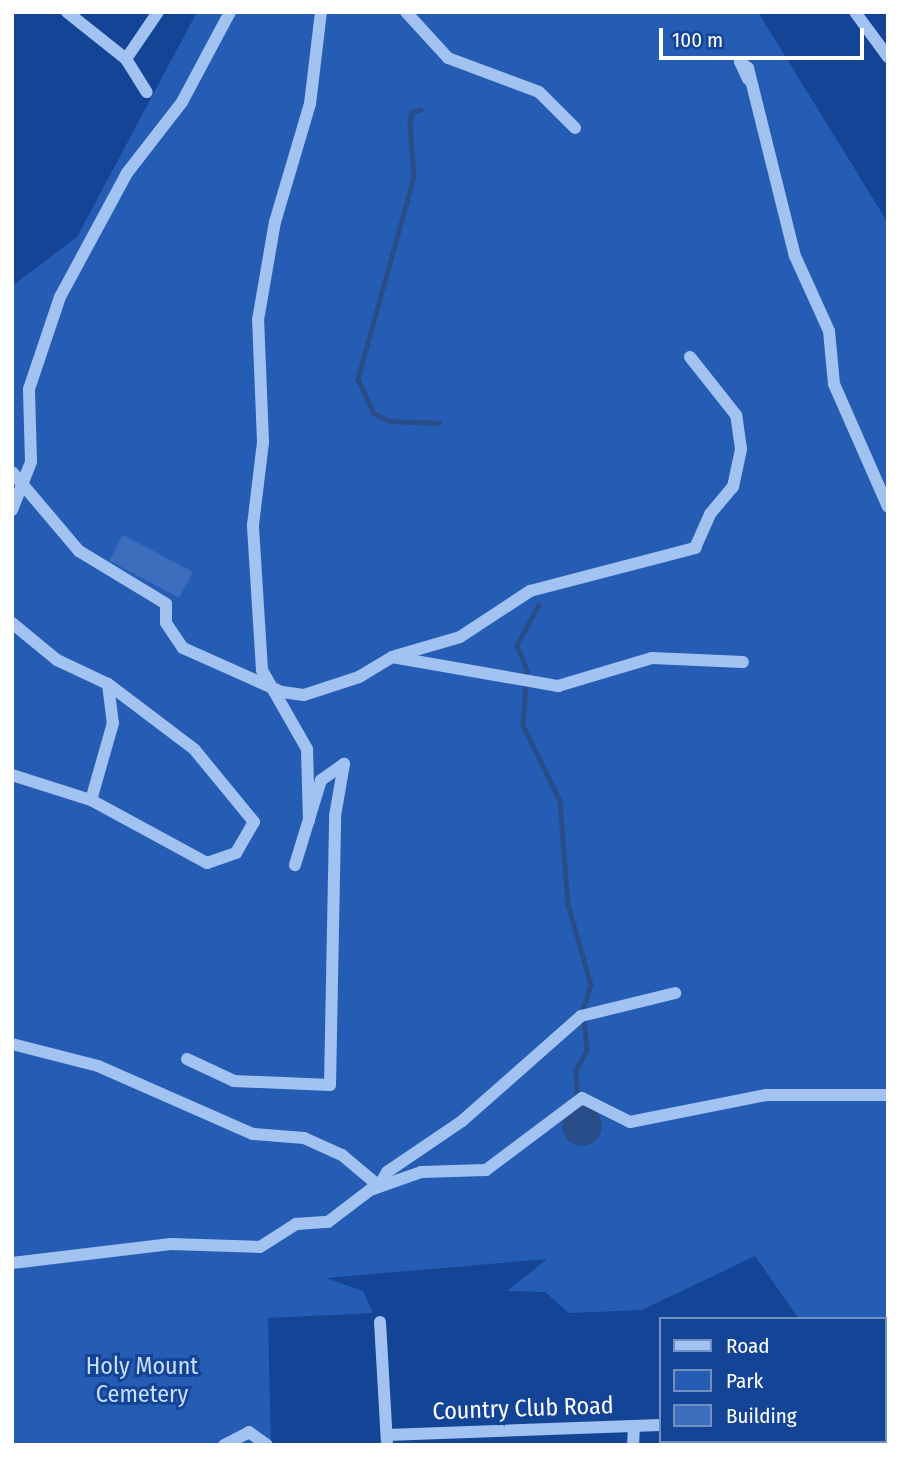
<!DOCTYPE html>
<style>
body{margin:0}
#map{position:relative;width:900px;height:1457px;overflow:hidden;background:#134495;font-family:"Fira Sans Condensed",sans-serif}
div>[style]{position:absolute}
.green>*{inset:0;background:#265db4}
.water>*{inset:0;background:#294d89}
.round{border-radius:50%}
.stream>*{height:4.5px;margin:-2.25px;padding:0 2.25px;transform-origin:2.25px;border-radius:2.25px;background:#294d89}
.building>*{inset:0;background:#3c6ebd;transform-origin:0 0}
.minor>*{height:12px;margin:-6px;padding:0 6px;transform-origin:6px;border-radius:6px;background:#a2c2f2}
span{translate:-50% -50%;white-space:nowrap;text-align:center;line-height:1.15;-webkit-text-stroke:6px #134495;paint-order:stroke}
.park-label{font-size:24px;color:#cadefd}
.street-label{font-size:24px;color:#fff}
.frame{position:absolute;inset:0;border:14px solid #fff;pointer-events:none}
.legend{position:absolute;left:659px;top:1317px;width:228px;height:126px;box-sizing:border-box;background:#134495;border:2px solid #718fbf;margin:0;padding:9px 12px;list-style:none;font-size:21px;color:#fff}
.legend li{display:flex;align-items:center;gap:14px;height:35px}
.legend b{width:35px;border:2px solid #718fbf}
.scale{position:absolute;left:659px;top:28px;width:205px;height:32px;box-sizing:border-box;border:4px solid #fff;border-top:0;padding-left:9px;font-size:21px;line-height:24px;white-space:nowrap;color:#fff;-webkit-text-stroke:5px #134495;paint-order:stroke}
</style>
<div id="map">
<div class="green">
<div style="clip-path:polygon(197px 12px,758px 12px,888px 223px,888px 1333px,884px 1319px,799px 1319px,755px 1256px,642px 1310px,569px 1313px,545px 1292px,507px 1291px,547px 1259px,326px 1278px,363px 1291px,373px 1313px,268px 1318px,271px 1445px,12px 1445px,12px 286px,77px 237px)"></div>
</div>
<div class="water">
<div class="round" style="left:562px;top:1106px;width:40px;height:40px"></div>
</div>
<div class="stream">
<div style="left:421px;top:110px;width:9px;rotate:162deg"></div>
<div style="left:412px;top:113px;width:11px;rotate:100deg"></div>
<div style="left:410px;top:124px;width:53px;rotate:85.7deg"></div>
<div style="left:414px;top:177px;width:210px;rotate:105.5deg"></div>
<div style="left:358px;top:379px;width:38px;rotate:65deg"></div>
<div style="left:374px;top:413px;width:18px;rotate:27deg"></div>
<div style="left:390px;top:421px;width:49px;rotate:2.3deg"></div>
<div style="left:539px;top:605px;width:46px;rotate:118.8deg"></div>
<div style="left:517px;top:645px;width:27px;rotate:68deg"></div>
<div style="left:527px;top:670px;width:55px;rotate:94.2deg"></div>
<div style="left:523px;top:725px;width:85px;rotate:64deg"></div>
<div style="left:560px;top:801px;width:103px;rotate:85.6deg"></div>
<div style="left:568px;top:904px;width:84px;rotate:74.1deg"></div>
<div style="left:591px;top:985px;width:26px;rotate:108deg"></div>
<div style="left:583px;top:1010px;width:40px;rotate:84.3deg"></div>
<div style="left:587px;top:1050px;width:24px;rotate:118deg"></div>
<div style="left:576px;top:1071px;width:39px;rotate:87deg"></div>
</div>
<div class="building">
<div style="left:123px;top:535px;width:79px;height:29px;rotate:28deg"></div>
</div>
<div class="minor">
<div style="left:67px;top:12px;width:75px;rotate:38.5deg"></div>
<div style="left:126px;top:59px;width:39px;rotate:58deg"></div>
<div style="left:406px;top:12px;width:62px;rotate:47.6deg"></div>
<div style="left:448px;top:58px;width:97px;rotate:20.5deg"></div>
<div style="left:539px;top:92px;width:51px;rotate:45deg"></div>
<div style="left:855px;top:12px;width:56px;rotate:53.7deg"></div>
<div style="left:126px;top:59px;width:57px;rotate:-55.8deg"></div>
<div style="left:748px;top:79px;width:19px;rotate:-115deg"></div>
<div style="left:740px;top:62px;width:10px;rotate:37deg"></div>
<div style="left:748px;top:68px;width:194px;rotate:76deg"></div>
<div style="left:795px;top:256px;width:82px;rotate:65.6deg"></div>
<div style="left:829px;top:331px;width:53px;rotate:84.6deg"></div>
<div style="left:834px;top:384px;width:134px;rotate:66.3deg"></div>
<div style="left:12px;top:472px;width:104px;rotate:49.7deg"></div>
<div style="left:79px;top:551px;width:102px;rotate:31.3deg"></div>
<div style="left:166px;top:604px;width:19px;rotate:90deg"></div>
<div style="left:166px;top:623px;width:30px;rotate:56deg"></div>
<div style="left:183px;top:648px;width:108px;rotate:24deg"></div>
<div style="left:282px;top:692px;width:22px;rotate:8deg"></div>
<div style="left:304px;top:695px;width:58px;rotate:-18.1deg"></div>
<div style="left:359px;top:677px;width:39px;rotate:-31deg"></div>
<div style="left:392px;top:657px;width:169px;rotate:9.9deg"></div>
<div style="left:558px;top:686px;width:98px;rotate:-16.6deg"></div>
<div style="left:652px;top:658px;width:91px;rotate:2.5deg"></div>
<div style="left:12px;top:510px;width:52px;rotate:-68.4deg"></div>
<div style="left:31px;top:462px;width:73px;rotate:-91.6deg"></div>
<div style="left:29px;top:389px;width:97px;rotate:-71.4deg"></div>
<div style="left:60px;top:297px;width:141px;rotate:-61.6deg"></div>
<div style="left:127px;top:173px;width:90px;rotate:-52.2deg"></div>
<div style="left:182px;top:102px;width:102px;rotate:-61.9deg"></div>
<div style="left:12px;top:623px;width:58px;rotate:39.4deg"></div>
<div style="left:57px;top:660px;width:56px;rotate:25.2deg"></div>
<div style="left:395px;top:656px;width:68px;rotate:-16.3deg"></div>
<div style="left:460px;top:637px;width:84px;rotate:-33.3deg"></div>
<div style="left:530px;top:591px;width:171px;rotate:-14.6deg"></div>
<div style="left:695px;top:548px;width:37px;rotate:-66deg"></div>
<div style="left:710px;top:514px;width:35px;rotate:-50deg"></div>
<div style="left:733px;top:487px;width:39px;rotate:-78deg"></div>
<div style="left:741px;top:449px;width:34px;rotate:-98deg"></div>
<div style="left:736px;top:415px;width:74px;rotate:-128.4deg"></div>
<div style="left:12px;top:775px;width:83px;rotate:17.6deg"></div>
<div style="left:91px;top:800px;width:132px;rotate:28.5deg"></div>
<div style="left:207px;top:863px;width:31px;rotate:-19deg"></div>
<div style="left:236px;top:853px;width:36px;rotate:-60deg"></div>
<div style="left:254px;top:822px;width:94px;rotate:-129.4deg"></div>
<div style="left:194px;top:749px;width:108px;rotate:-142.9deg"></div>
<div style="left:108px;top:684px;width:39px;rotate:83deg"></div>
<div style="left:113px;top:723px;width:80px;rotate:105.9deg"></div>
<div style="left:309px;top:821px;width:72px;rotate:-91.6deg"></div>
<div style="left:307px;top:749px;width:91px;rotate:-119.7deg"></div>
<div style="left:262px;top:670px;width:145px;rotate:-93.6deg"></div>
<div style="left:253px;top:525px;width:84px;rotate:-83.1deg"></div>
<div style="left:263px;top:442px;width:122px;rotate:-92.3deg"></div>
<div style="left:258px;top:320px;width:99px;rotate:-80.2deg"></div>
<div style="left:275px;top:222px;width:123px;rotate:-73.5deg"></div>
<div style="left:310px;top:104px;width:93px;rotate:-83.2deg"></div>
<div style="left:12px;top:1044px;width:89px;rotate:14.3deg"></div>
<div style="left:98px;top:1066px;width:169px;rotate:23.7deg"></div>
<div style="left:253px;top:1134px;width:51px;rotate:4.5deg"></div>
<div style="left:304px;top:1138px;width:42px;rotate:24.1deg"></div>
<div style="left:342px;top:1155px;width:48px;rotate:40deg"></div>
<div style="left:187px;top:1059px;width:52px;rotate:25.1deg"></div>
<div style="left:234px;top:1081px;width:96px;rotate:2.4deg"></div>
<div style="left:330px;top:1085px;width:269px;rotate:-88.9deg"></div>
<div style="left:335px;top:816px;width:53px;rotate:-80.2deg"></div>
<div style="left:344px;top:764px;width:28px;rotate:145deg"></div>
<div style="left:321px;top:780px;width:89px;rotate:107deg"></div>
<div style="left:379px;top:1186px;width:16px;rotate:-60deg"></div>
<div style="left:387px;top:1172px;width:91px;rotate:-34.2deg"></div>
<div style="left:462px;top:1121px;width:159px;rotate:-41.4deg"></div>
<div style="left:581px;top:1016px;width:97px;rotate:-13.7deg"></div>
<div style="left:12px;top:1263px;width:160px;rotate:-6.8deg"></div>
<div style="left:171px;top:1244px;width:89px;rotate:1.9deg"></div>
<div style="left:260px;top:1247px;width:43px;rotate:-32.6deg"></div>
<div style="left:296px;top:1224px;width:32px;rotate:-4deg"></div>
<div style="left:328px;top:1222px;width:53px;rotate:-37.3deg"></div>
<div style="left:370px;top:1190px;width:54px;rotate:-19.4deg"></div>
<div style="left:421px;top:1172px;width:65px;rotate:-1.8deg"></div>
<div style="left:486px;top:1170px;width:120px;rotate:-36.9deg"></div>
<div style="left:582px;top:1098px;width:54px;rotate:26.6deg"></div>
<div style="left:630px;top:1122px;width:139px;rotate:-11.2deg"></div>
<div style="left:766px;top:1095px;width:122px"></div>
<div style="left:380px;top:1322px;width:123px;rotate:86.7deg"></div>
<div style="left:884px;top:1417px;width:4px;rotate:-14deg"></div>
<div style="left:387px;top:1435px;width:273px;rotate:-2.1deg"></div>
<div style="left:224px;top:1445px;width:28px;rotate:-27deg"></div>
<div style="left:249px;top:1432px;width:22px;rotate:36deg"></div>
<div style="left:633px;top:1445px;width:19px;rotate:-87deg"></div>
</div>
<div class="park-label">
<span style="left:142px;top:1381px">Holy Mount<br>Cemetery</span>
</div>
<div class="street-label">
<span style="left:523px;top:1409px;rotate:-2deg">Country Club Road</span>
</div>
<div class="frame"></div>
<ul class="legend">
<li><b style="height:9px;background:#a2c2f2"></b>Road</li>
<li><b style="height:19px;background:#265db4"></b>Park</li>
<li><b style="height:19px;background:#3c6ebd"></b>Building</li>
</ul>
<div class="scale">100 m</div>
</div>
